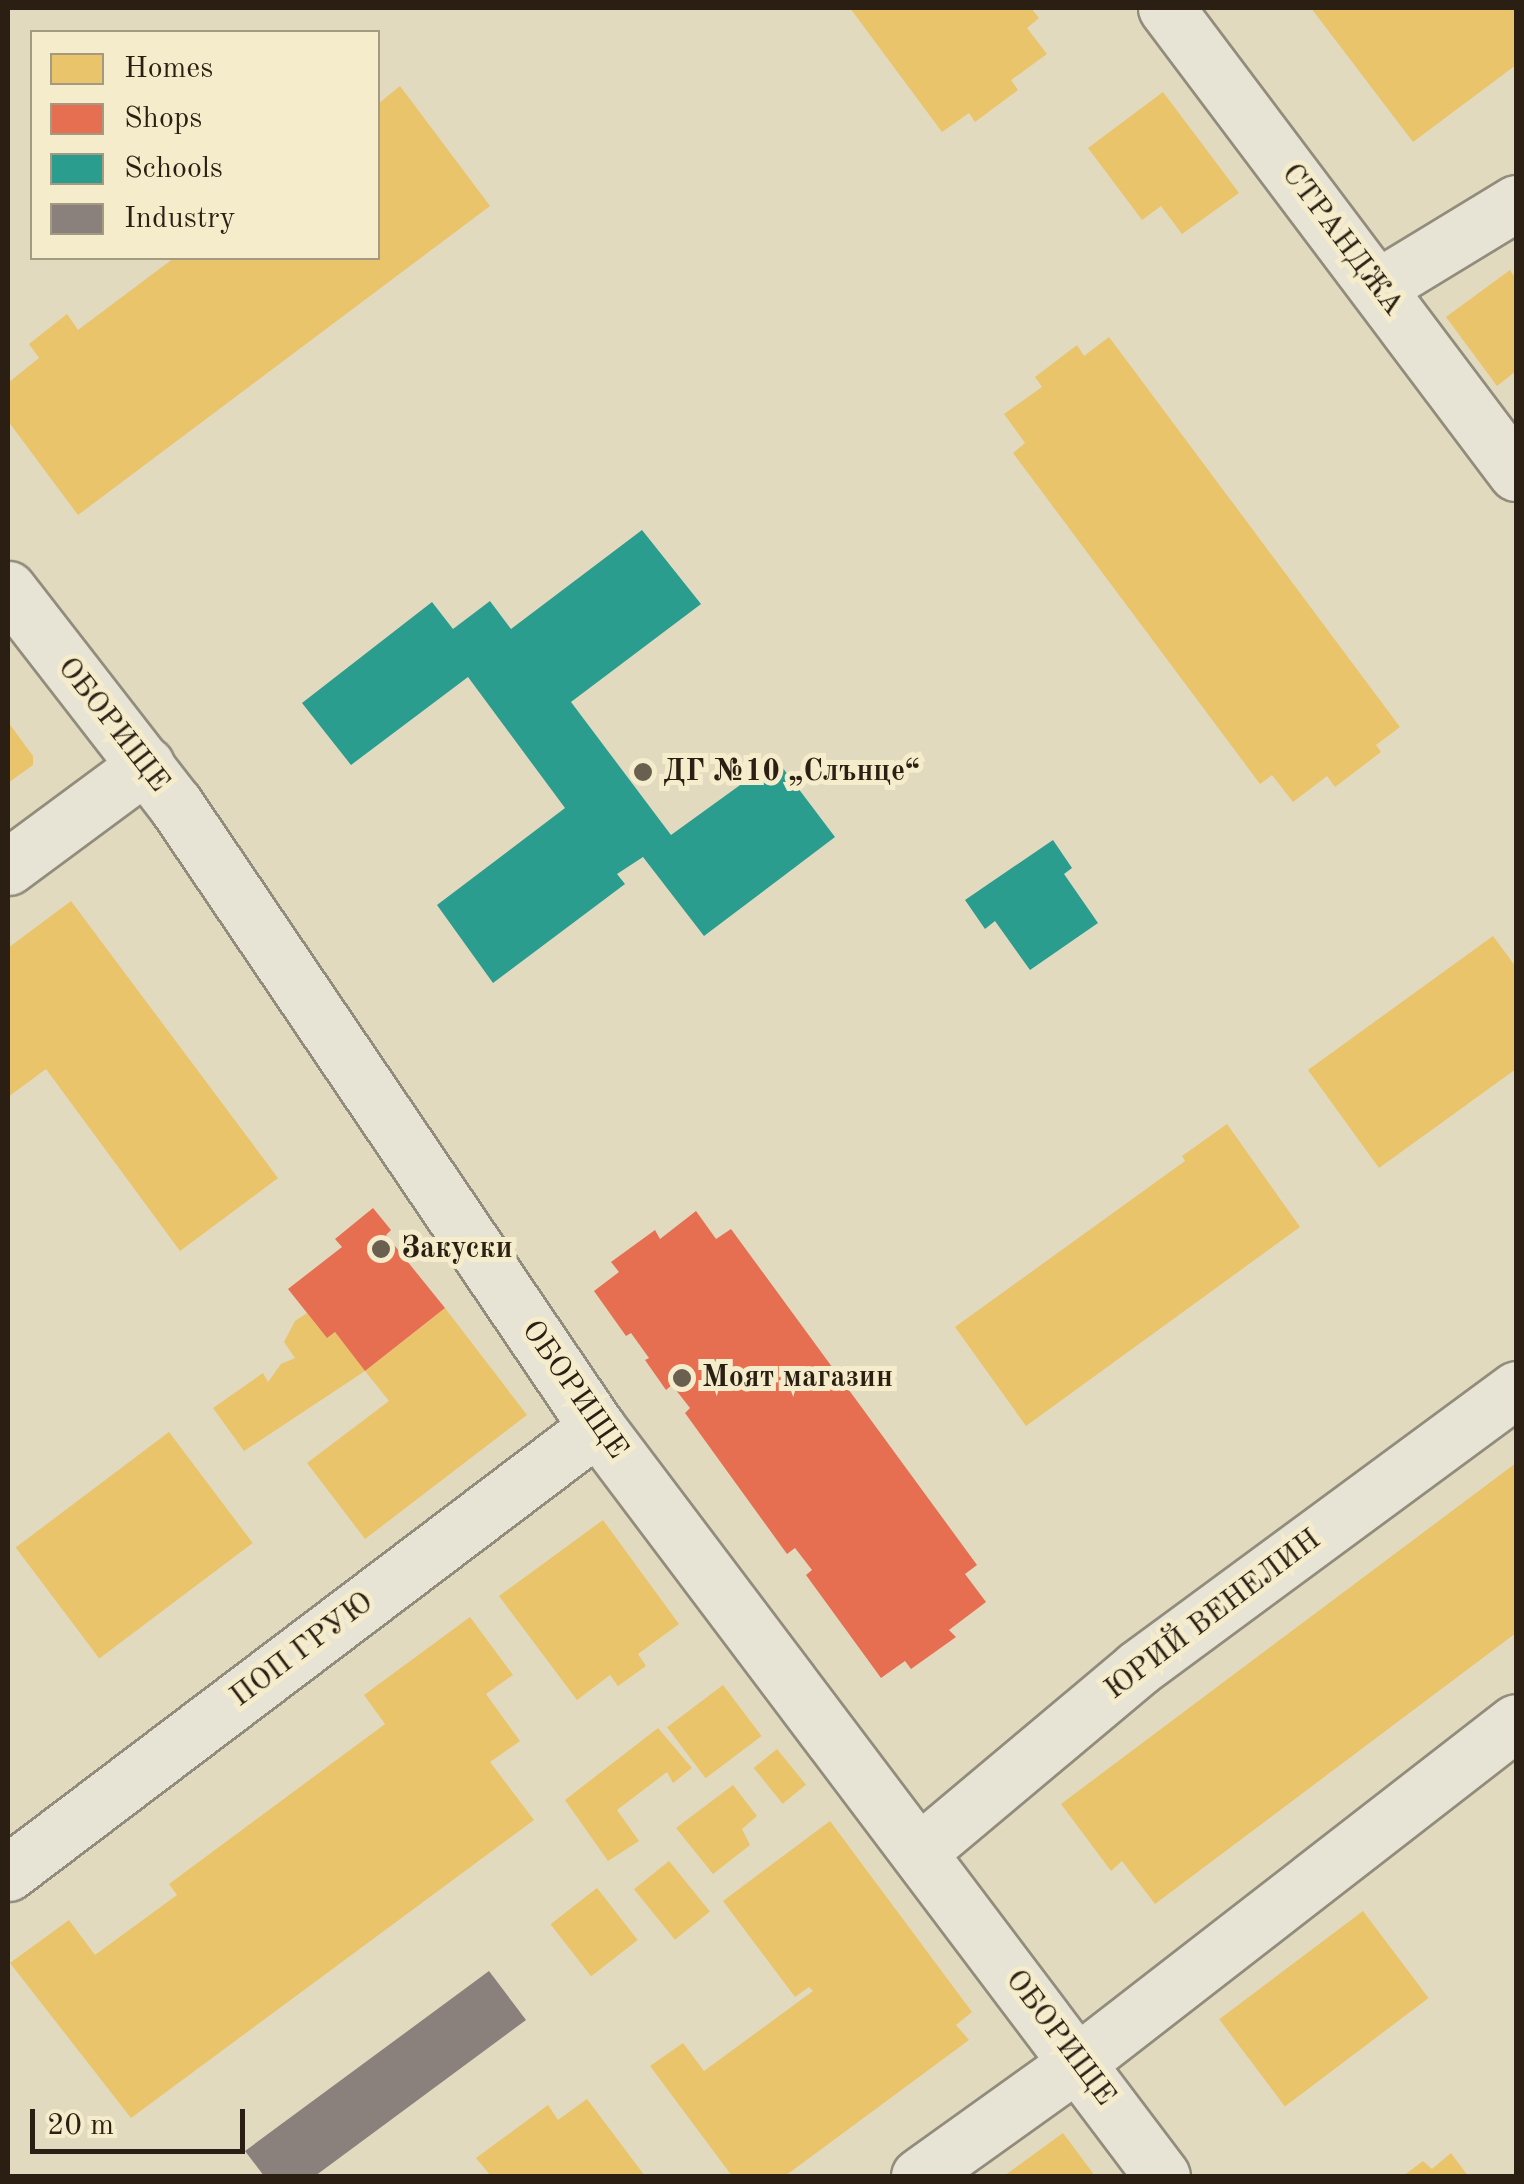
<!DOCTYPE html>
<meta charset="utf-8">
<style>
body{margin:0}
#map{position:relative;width:1524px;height:2184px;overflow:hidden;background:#e1dabf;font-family:"Old Standard TT",serif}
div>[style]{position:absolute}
.homes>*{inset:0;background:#e9c46a;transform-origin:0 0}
.shops>*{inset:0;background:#e76f51}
.schools>*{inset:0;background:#2a9d8f}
.industry>*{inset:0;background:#8a817c}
.roads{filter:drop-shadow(2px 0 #928c7c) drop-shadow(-2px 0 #928c7c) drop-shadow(0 2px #928c7c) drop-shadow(0 -2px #928c7c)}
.minor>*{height:55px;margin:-27.5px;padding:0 27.5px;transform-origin:27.5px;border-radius:27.5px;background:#e7e3d5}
.dots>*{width:28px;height:28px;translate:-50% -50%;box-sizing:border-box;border:5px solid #f5eccc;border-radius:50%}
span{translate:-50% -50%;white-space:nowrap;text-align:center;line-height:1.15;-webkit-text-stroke:10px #f5eccc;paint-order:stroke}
.street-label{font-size:30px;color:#2a1f12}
.poi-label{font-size:30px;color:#2a1f12;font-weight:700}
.left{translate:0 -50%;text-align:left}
.frame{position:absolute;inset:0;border:10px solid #2a1f12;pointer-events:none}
.legend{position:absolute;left:30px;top:30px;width:350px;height:230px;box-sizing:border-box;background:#f5eccc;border:2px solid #a49a82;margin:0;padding:12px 18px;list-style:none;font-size:30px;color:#2a1f12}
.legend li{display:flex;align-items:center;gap:20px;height:50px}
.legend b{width:50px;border:2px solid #a49a82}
.scale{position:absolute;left:30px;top:2109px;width:215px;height:45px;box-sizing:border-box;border:5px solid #2a1f12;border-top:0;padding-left:12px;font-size:30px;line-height:35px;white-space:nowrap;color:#2a1f12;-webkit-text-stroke:8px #f5eccc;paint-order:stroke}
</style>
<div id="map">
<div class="homes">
<div style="clip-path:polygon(850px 8px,1031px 8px,1039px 18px,1027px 28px,1047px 54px,1011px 80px,1018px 90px,975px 122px,969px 113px,942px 132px)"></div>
<div style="clip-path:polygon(1311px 8px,1516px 8px,1516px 65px,1413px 142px)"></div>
<div style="clip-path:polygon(400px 86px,490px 206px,78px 515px,8px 421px,8px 383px,39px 358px,29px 344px,67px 314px,78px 330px,174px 258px,378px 258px,378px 104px)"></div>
<div style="clip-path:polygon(1163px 92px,1239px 193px,1182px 234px,1161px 206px,1142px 220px,1088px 148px)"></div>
<div style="clip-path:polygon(1510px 270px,1516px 279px,1516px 371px,1497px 386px,1446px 317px)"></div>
<div style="clip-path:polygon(1109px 337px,1400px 727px,1376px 745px,1381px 752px,1335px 787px,1327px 776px,1293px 802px,1272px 775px,1260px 784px,1013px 453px,1025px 443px,1004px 414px,1042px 387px,1035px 377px,1077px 345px,1084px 356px)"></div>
<div style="clip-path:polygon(8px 722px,33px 756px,33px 765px,8px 783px)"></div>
<div style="clip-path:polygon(71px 901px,278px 1178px,180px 1251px,46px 1069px,8px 1097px,8px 948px)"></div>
<div style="clip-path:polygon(1493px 936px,1516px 967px,1516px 1069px,1379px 1168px,1308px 1070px)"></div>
<div style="clip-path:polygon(1227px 1124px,1300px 1227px,1026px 1426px,955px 1327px,1185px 1161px,1182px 1156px)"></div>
<div style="clip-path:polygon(445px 1308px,527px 1415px,365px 1539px,307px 1463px,389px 1401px,365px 1371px,244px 1451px,213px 1408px,263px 1373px,268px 1382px,281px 1364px,295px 1358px,284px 1342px,295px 1321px,307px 1313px,327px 1338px,335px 1332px,365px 1371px)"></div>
<div style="left:169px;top:1432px;width:139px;height:192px;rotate:53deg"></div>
<div style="clip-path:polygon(1516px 1463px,1516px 1633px,1155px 1904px,1122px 1861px,1111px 1871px,1061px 1804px)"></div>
<div style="clip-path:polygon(603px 1520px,679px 1624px,638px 1654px,646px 1666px,618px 1686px,610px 1675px,577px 1700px,499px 1596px)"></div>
<div style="clip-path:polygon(470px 1617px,513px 1675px,486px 1694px,520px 1741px,490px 1762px,534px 1820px,131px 2118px,10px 1963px,69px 1920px,95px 1955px,177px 1895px,169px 1884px,385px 1724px,364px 1695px)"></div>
<div style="left:723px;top:1685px;width:64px;height:70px;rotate:53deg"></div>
<div style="clip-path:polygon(658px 1728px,692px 1768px,673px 1783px,667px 1772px,617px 1810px,639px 1841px,608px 1861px,565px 1800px)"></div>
<div style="left:777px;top:1749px;width:46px;height:30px;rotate:51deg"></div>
<div style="clip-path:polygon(733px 1785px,757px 1816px,742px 1829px,750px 1845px,713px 1874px,676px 1828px)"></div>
<div style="clip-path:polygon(830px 1821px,972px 2012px,956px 2025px,969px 2040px,785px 2176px,732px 2176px,650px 2066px,683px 2043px,704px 2071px,813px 1991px,809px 1987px,795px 1997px,723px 1901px)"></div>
<div style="left:669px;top:1861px;width:65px;height:45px;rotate:51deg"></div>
<div style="left:597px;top:1888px;width:66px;height:59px;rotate:52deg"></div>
<div style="left:1363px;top:1911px;width:109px;height:180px;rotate:53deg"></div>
<div style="clip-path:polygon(587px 2099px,645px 2176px,491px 2176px,476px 2158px,548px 2105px,558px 2120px)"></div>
<div style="clip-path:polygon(1063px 2133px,1095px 2176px,1004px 2176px)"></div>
<div style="clip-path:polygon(1451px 2153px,1468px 2176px,1403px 2176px,1423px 2161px,1432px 2169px)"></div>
</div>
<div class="shops">
<div style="clip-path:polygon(373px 1208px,391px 1230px,386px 1235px,445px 1308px,365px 1371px,335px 1332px,327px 1338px,288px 1289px,342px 1247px,335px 1239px)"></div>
<div style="clip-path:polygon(696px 1211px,716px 1239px,731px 1229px,977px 1565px,965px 1574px,986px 1602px,949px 1630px,956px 1637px,911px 1669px,905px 1661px,881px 1678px,806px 1575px,812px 1570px,795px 1548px,787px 1554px,685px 1413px,690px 1408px,672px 1385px,666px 1390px,645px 1360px,649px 1358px,631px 1333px,626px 1336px,594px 1291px,619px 1272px,611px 1262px,655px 1230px,660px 1239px)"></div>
</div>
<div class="schools">
<div style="clip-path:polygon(642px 530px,701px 604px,571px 702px,671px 835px,776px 759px,835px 837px,704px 936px,643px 857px,617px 874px,625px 884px,493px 983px,437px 905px,565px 808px,468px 677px,351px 765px,302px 703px,432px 602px,453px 629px,490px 601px,511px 629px)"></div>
<div style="clip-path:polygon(1053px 840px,1072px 868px,1064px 874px,1098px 923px,1030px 970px,995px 921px,985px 929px,965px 900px)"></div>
</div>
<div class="industry">
<div style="clip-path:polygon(489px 1971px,526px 2020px,315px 2176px,264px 2176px,245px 2151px)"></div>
</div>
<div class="roads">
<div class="minor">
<div style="left:1166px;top:8px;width:582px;rotate:53.03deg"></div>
<div style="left:1378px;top:287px;width:162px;rotate:-31.3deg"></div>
<div style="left:8px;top:589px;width:272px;rotate:52.2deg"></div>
<div style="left:175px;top:804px;width:752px;rotate:55.89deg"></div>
<div style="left:597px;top:1427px;width:938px;rotate:52.97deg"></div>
<div style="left:8px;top:867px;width:172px;rotate:-36.5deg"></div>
<div style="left:919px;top:1852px;width:286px;rotate:-40deg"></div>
<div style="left:1138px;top:1668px;width:470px;rotate:-36.4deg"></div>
<div style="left:8px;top:1873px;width:739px;rotate:-37.13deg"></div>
<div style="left:919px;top:2176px;width:196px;rotate:-35.6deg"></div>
<div style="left:1078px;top:2062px;width:554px;rotate:-37.82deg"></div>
</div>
</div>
<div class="dots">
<div style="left:643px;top:772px;background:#6a604f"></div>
<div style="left:381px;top:1249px;background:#6a604f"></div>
<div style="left:682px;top:1378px;background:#6a604f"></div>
</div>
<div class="street-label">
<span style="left:1342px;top:240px;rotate:53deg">СТРАНДЖА</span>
<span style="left:113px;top:725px;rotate:52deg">ОБОРИЩЕ</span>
<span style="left:574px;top:1390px;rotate:55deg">ОБОРИЩЕ</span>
<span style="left:1213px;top:1615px;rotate:-37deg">ЮРИЙ ВЕНЕЛИН</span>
<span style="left:302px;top:1650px;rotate:-37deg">ПОП ГРУЮ</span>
<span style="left:1060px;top:2038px;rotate:53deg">ОБОРИЩЕ</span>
</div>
<div class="poi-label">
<span class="left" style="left:663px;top:772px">ДГ №10 „Слънце“</span>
<span class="left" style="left:401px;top:1249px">Закуски</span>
<span class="left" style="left:702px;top:1378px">Моят магазин</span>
</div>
<div class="frame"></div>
<ul class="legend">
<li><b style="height:28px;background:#e9c46a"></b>Homes</li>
<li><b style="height:28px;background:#e76f51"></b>Shops</li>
<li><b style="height:28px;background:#2a9d8f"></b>Schools</li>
<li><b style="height:28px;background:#8a817c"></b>Industry</li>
</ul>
<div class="scale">20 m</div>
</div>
